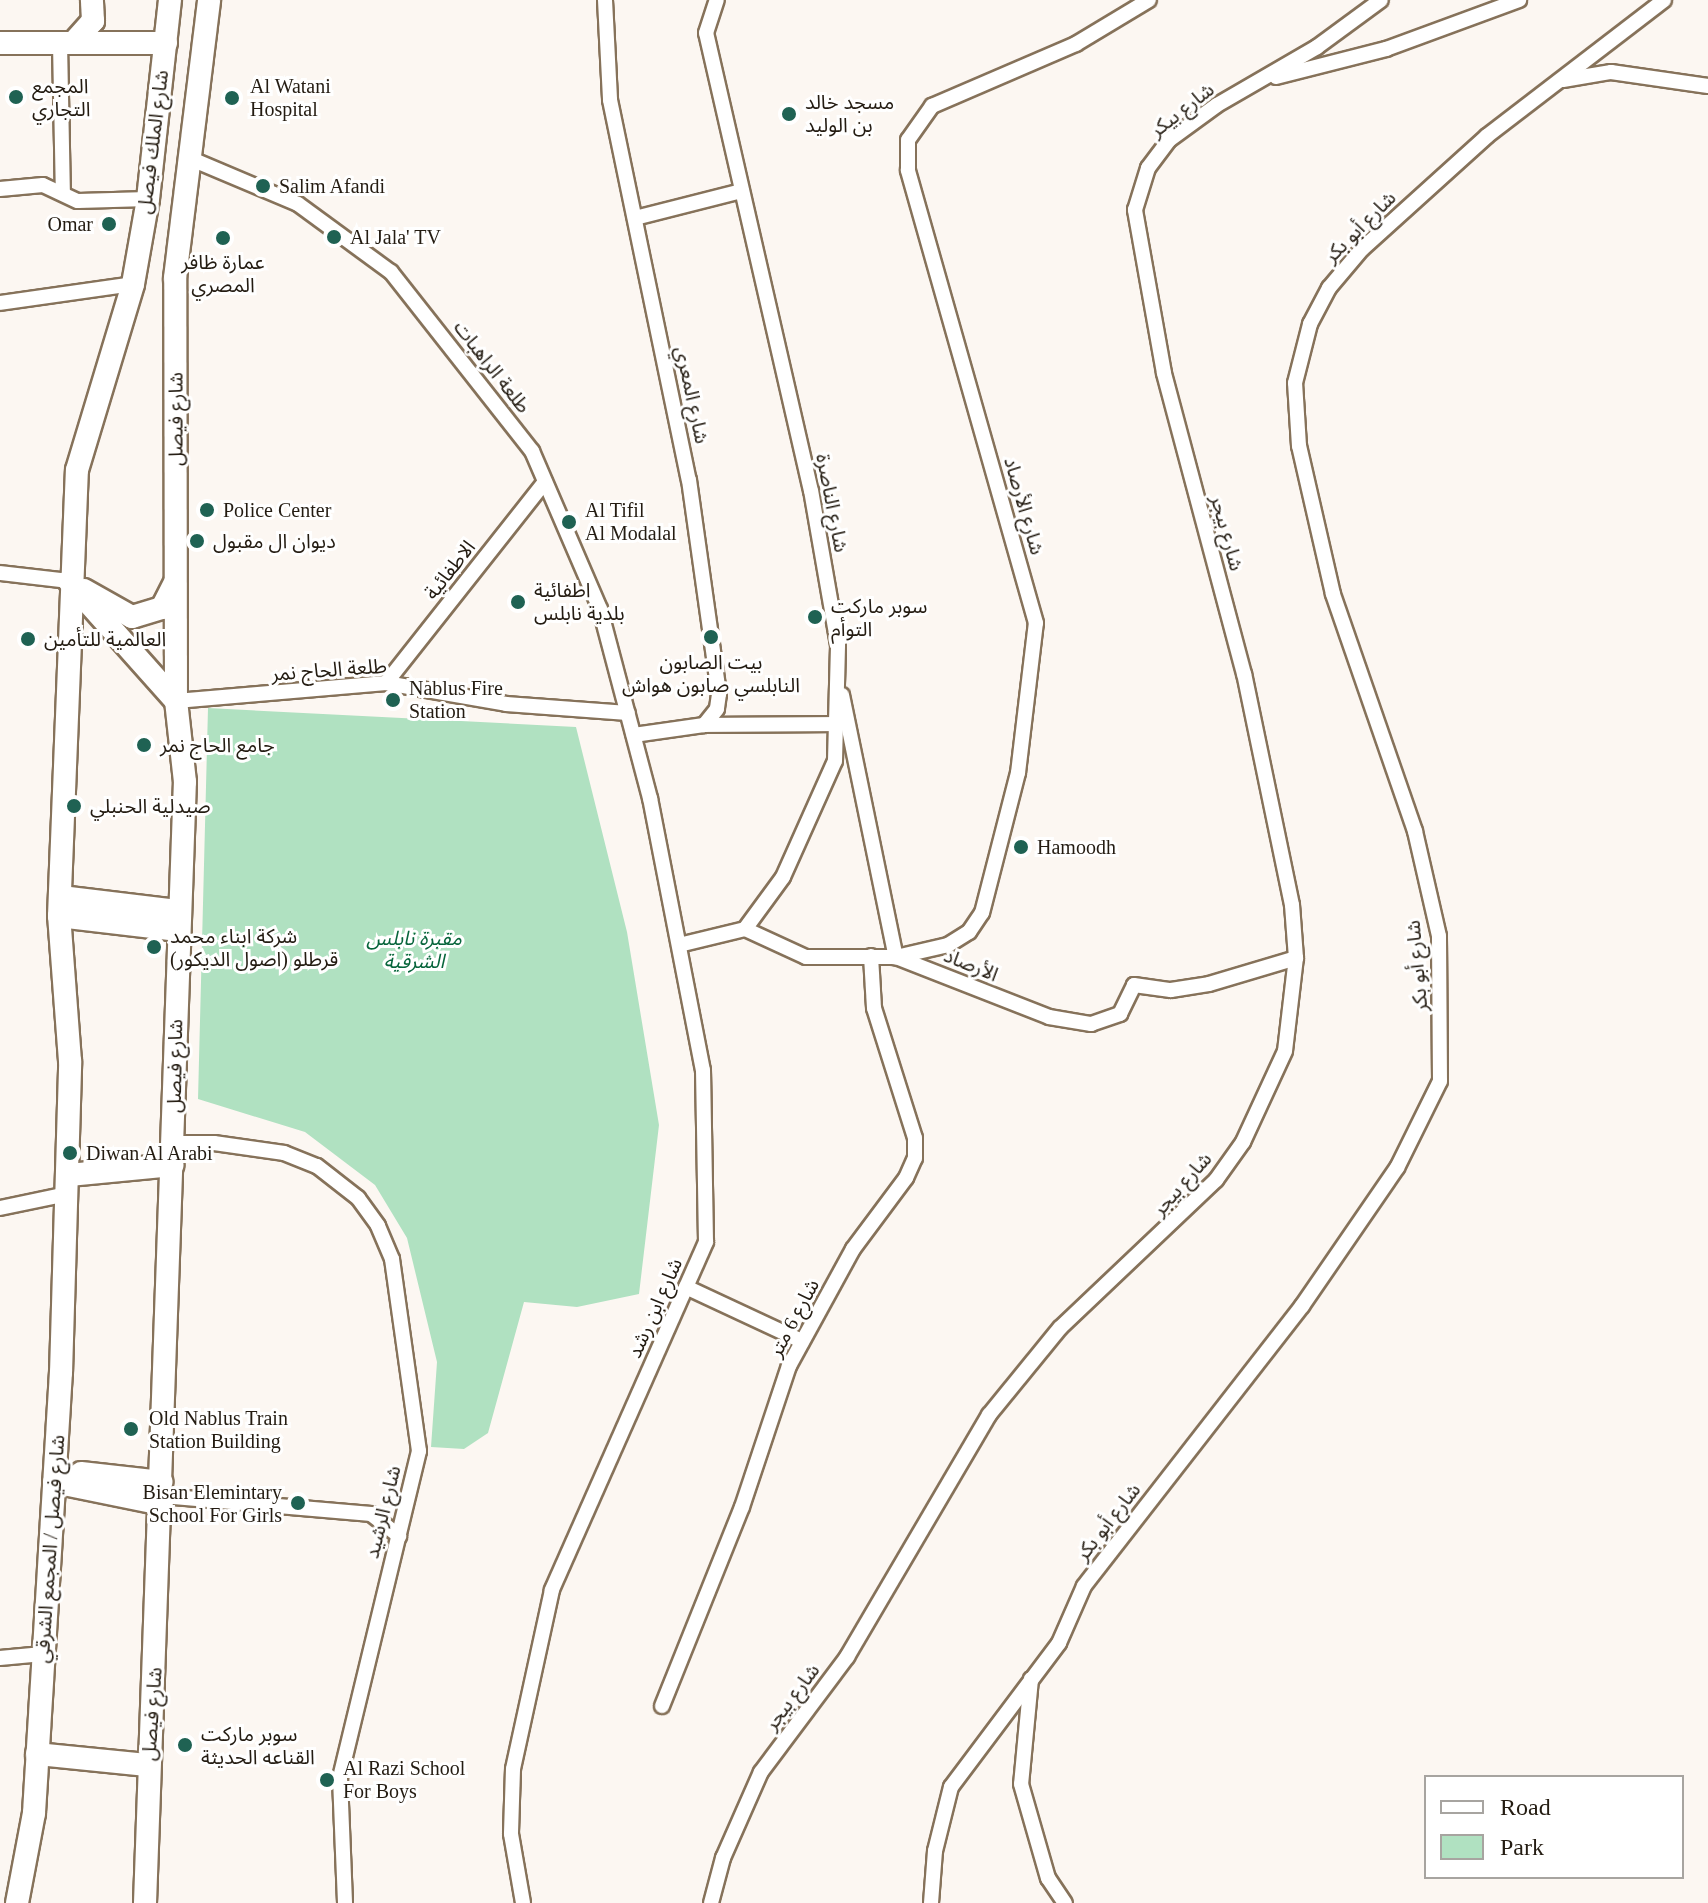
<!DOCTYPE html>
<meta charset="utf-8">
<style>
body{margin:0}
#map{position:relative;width:1708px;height:1903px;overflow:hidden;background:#fcf7f2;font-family:"Times New Roman","Noto Sans Arabic",serif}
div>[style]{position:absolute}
.green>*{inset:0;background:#b0e1c1}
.roads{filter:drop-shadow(2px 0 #86725a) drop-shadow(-2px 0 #86725a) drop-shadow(0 2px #86725a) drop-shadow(0 -2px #86725a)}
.street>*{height:14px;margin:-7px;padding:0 7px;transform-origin:7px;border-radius:7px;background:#fff}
.secondary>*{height:22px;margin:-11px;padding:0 11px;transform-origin:11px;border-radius:11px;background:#fff}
.dots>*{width:22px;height:22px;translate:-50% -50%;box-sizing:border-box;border:4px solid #fff;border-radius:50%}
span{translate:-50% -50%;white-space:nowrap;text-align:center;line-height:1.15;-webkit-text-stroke:6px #fff;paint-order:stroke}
.poi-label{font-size:20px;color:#241c12}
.left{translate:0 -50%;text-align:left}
.right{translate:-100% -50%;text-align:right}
.street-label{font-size:20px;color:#241c12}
.park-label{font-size:20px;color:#07653b;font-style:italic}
.legend{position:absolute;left:1424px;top:1775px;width:260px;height:104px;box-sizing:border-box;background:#fff;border:2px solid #a7a4a0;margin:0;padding:10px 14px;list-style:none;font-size:24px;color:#241c12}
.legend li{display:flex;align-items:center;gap:16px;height:40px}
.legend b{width:40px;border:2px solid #a7a4a0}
</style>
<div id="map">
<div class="green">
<div style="clip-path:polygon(208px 708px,576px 727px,627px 932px,659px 1125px,639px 1294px,577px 1307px,524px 1302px,488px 1433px,464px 1449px,431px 1447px,437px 1362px,407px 1238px,375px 1185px,305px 1132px,198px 1099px)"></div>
</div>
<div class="roads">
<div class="street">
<div style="left:605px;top:0;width:100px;rotate:87.1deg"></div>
<div style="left:610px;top:100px;width:388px;rotate:78.3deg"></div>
<div style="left:689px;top:480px;width:216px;rotate:82deg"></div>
<div style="left:719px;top:694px;width:15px;rotate:98deg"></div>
<div style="left:717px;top:709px;width:21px;rotate:129deg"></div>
<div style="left:704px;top:725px;width:71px;rotate:171.9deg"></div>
<div style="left:60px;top:43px;width:150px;rotate:88.9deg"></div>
<div style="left:1276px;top:77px;width:114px;rotate:-14.3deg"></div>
<div style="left:1386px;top:49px;width:142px;rotate:-20.2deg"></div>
<div style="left:1563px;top:80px;width:49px;rotate:-9.5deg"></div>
<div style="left:1611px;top:72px;width:98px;rotate:8.2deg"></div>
<div style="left:189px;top:158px;width:118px;rotate:22.9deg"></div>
<div style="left:298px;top:204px;width:115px;rotate:36.2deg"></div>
<div style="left:391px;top:272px;width:228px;rotate:51.8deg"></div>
<div style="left:532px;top:451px;width:172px;rotate:66.7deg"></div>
<div style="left:600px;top:609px;width:196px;rotate:75.2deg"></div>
<div style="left:650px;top:798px;width:277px;rotate:79deg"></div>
<div style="left:703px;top:1070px;width:172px;rotate:89deg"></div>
<div style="left:706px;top:1242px;width:381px;rotate:113.9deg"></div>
<div style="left:552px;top:1590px;width:183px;rotate:102.3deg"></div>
<div style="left:513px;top:1769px;width:65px;rotate:91.8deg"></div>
<div style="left:511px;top:1834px;width:70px;rotate:80.1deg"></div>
<div style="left:0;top:189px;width:43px;rotate:-5.3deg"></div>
<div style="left:43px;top:185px;width:38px;rotate:25deg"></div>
<div style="left:78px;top:201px;width:70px;rotate:-1.6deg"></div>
<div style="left:635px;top:218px;width:110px;rotate:-14.2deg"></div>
<div style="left:0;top:303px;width:134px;rotate:-8.1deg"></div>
<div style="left:0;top:573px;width:69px;rotate:6.6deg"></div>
<div style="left:386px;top:683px;width:256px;rotate:-51.7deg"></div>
<div style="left:842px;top:695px;width:268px;rotate:78.4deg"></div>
<div style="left:896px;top:957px;width:164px;rotate:21.4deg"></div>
<div style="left:1049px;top:1017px;width:43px;rotate:9.5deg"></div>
<div style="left:1091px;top:1024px;width:31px;rotate:-19deg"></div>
<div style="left:1120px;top:1014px;width:32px;rotate:-64deg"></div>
<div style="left:1134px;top:985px;width:37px;rotate:8deg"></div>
<div style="left:1171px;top:990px;width:38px;rotate:-9deg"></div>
<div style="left:1209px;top:984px;width:91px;rotate:-16.6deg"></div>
<div style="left:176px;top:701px;width:211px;rotate:-4.9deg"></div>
<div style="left:386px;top:683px;width:122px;rotate:9.9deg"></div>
<div style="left:506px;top:704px;width:122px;rotate:4.2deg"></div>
<div style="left:704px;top:725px;width:132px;rotate:-0.4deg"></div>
<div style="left:745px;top:929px;width:67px;rotate:24.7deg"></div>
<div style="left:806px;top:957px;width:90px"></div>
<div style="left:896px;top:957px;width:53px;rotate:-13deg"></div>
<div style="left:948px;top:945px;width:25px;rotate:-32deg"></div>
<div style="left:969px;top:932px;width:23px;rotate:-56deg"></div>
<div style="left:982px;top:913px;width:145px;rotate:-75.6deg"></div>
<div style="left:1018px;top:773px;width:151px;rotate:-83.2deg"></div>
<div style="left:1036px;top:623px;width:471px;rotate:-105.8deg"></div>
<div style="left:908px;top:170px;width:30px;rotate:-90deg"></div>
<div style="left:908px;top:140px;width:42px;rotate:-54.8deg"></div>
<div style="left:932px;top:106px;width:157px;rotate:-23.3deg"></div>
<div style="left:1076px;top:44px;width:85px;rotate:-31.1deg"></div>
<div style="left:679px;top:945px;width:68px;rotate:-13.6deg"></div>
<div style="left:745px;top:929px;width:64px;rotate:-53.8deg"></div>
<div style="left:783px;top:877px;width:127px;rotate:-65.9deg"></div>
<div style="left:835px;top:761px;width:116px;rotate:-88.5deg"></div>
<div style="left:838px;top:645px;width:156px;rotate:-99.9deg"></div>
<div style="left:811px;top:491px;width:470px;rotate:-102.9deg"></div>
<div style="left:706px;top:33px;width:35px;rotate:-72deg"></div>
<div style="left:174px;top:1143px;width:40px"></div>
<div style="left:214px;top:1143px;width:71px;rotate:8.1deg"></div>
<div style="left:284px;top:1153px;width:35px;rotate:22deg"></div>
<div style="left:317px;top:1166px;width:52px;rotate:38deg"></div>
<div style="left:358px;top:1198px;width:34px;rotate:54deg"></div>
<div style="left:378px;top:1226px;width:36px;rotate:67deg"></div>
<div style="left:392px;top:1259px;width:194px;rotate:82deg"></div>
<div style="left:419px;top:1451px;width:336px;rotate:103.6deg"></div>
<div style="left:340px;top:1778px;width:125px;rotate:87.7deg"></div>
<div style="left:0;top:1208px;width:68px;rotate:-11.8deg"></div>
<div style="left:686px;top:1287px;width:128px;rotate:25deg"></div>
<div style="left:162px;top:1496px;width:210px;rotate:4.9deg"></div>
<div style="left:371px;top:1514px;width:36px;rotate:38deg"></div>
<div style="left:0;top:1658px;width:43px;rotate:-5.3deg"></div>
<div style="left:1031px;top:1679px;width:105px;rotate:95.4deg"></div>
<div style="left:1021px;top:1784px;width:98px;rotate:74deg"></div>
<div style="left:1048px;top:1878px;width:30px;rotate:56deg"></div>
<div style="left:662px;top:1706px;width:214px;rotate:-68.1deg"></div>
<div style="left:742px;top:1507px;width:149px;rotate:-71.6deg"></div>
<div style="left:789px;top:1366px;width:133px;rotate:-61.3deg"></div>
<div style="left:853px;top:1249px;width:89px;rotate:-53.3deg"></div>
<div style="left:906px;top:1178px;width:22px;rotate:-66deg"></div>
<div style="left:915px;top:1158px;width:20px;rotate:-90deg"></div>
<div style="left:915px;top:1138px;width:136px;rotate:-107.5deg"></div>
<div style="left:874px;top:1008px;width:52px;rotate:-93.3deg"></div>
<div style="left:711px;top:1903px;width:47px;rotate:-75.1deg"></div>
<div style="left:723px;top:1858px;width:94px;rotate:-66.2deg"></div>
<div style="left:761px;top:1772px;width:144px;rotate:-53.2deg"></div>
<div style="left:847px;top:1657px;width:281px;rotate:-59.6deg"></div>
<div style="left:989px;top:1415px;width:112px;rotate:-50.8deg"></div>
<div style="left:1060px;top:1328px;width:215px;rotate:-43.5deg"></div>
<div style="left:1216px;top:1180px;width:47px;rotate:-54.6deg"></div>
<div style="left:1243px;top:1142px;width:100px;rotate:-65.2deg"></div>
<div style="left:1285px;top:1051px;width:94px;rotate:-83.3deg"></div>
<div style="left:1296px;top:958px;width:53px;rotate:-94.3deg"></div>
<div style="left:1292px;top:905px;width:236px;rotate:-101.7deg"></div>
<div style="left:1244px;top:674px;width:311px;rotate:-104.9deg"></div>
<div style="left:1164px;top:373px;width:166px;rotate:-100.1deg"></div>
<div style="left:1135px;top:210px;width:44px;rotate:-72.8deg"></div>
<div style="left:1148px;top:168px;width:35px;rotate:-53deg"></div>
<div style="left:1169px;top:140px;width:59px;rotate:-36.1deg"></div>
<div style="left:1217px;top:105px;width:116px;rotate:-30.1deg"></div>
<div style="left:1317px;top:47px;width:79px;rotate:-36.3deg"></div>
<div style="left:931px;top:1903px;width:52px;rotate:-85.6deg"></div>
<div style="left:935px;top:1851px;width:66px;rotate:-76deg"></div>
<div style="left:951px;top:1787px;width:180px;rotate:-53.1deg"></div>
<div style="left:1059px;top:1643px;width:62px;rotate:-66.3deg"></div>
<div style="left:1084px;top:1586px;width:355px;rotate:-52.1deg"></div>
<div style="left:1302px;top:1306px;width:168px;rotate:-55.5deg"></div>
<div style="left:1397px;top:1168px;width:97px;rotate:-63.7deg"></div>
<div style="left:1440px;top:1081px;width:145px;rotate:-90.4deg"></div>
<div style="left:1439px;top:936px;width:108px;rotate:-102.9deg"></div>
<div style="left:1415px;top:831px;width:251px;rotate:-109.1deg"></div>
<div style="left:1333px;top:594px;width:152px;rotate:-102.9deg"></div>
<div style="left:1299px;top:446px;width:63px;rotate:-93.6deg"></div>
<div style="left:1295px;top:383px;width:61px;rotate:-75.7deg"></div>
<div style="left:1310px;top:324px;width:41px;rotate:-62.2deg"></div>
<div style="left:1329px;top:288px;width:51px;rotate:-49.8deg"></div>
<div style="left:1362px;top:249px;width:169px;rotate:-42.1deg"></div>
<div style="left:1487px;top:136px;width:223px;rotate:-37.5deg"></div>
</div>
<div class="secondary">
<div style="left:0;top:43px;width:166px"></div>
<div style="left:73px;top:43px;width:30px;rotate:-48deg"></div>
<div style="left:93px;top:21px;width:21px;rotate:-93deg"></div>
<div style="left:69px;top:581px;width:161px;rotate:48.3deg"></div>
<div style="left:84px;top:590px;width:55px;rotate:29.4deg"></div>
<div style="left:132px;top:617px;width:31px;rotate:-17deg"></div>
<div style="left:162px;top:608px;width:28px;rotate:-63deg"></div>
<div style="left:61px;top:897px;width:119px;rotate:6.8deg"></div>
<div style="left:59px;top:916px;width:120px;rotate:6.7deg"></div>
<div style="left:69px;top:1175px;width:104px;rotate:-5.5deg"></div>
<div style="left:81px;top:1473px;width:81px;rotate:6.3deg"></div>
<div style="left:54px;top:1482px;width:110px;rotate:11.5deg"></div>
<div style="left:37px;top:1754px;width:112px;rotate:5.7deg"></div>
<div style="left:17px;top:1903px;width:92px;rotate:-79.3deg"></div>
<div style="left:34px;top:1813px;width:441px;rotate:-86.5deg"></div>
<div style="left:61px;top:1373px;width:312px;rotate:-88.3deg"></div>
<div style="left:70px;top:1061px;width:145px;rotate:-94.3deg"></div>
<div style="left:59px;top:916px;width:446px;rotate:-87.7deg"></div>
<div style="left:77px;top:470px;width:194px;rotate:-73.2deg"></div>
<div style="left:133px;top:284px;width:86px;rotate:-80deg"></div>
<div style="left:148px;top:199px;width:200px;rotate:-83.7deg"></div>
<div style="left:145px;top:1903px;width:1122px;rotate:-87.96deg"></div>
<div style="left:185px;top:782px;width:81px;rotate:-96.3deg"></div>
<div style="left:176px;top:701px;width:423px;rotate:-90.1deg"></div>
<div style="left:175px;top:278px;width:280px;rotate:-83deg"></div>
</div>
</div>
<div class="dots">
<div style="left:16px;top:97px;background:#1f6253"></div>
<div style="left:232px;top:98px;background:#1f6253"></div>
<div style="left:789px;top:114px;background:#1f6253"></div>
<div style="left:263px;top:186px;background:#1f6253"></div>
<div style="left:109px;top:224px;background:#1f6253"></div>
<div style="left:334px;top:237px;background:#1f6253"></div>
<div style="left:223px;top:238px;background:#1f6253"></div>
<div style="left:207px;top:510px;background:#1f6253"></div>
<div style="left:569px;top:522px;background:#1f6253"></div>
<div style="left:197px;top:541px;background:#1f6253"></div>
<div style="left:518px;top:602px;background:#1f6253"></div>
<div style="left:815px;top:617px;background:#1f6253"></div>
<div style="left:711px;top:637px;background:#1f6253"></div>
<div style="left:28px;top:639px;background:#1f6253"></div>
<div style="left:393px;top:700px;background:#1f6253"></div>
<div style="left:144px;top:745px;background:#1f6253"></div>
<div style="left:74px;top:806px;background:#1f6253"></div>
<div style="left:1021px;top:847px;background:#1f6253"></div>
<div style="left:154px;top:947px;background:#1f6253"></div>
<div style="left:70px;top:1153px;background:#1f6253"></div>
<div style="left:131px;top:1429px;background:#1f6253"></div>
<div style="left:298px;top:1503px;background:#1f6253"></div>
<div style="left:185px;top:1745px;background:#1f6253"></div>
<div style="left:327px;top:1780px;background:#1f6253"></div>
</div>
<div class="poi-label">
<span class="left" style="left:32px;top:98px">المجمع<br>التجاري</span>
<span class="left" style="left:250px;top:98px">Al Watani<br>Hospital</span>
<span class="left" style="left:805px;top:114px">مسجد خالد<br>بن الوليد</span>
<span class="left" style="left:279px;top:186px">Salim Afandi</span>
<span class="right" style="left:93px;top:224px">Omar</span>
<span class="left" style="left:350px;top:237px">Al Jala' TV</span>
<span style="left:223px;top:274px">عمارة ظافر<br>المصري</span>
<span class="left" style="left:223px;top:510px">Police Center</span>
<span class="left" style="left:585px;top:522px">Al Tifil<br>Al Modalal</span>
<span class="left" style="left:213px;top:541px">ديوان ال مقبول</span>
<span class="left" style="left:534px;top:602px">اطفائية<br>بلدية نابلس</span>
<span class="left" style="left:831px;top:618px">سوبر ماركت<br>التوأم</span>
<span class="left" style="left:44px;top:639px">العالمية للتأمين</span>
<span style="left:711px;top:674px">بيت الصابون<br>النابلسي صابون هواش</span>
<span class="left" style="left:409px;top:700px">Nablus Fire<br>Station</span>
<span class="left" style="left:160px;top:745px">جامع الحاج نمر</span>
<span class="left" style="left:90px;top:806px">صيدلية الحنبلي</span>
<span class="left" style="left:1037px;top:847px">Hamoodh</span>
<span class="left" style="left:170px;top:948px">شركة ابناء محمد<br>قرطلو (اصول الديكور)</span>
<span class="left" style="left:86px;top:1153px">Diwan Al Arabi</span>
<span class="left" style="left:149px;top:1430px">Old Nablus Train<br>Station Building</span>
<span class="right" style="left:282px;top:1504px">Bisan Elemintary<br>School For Girls</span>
<span class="left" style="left:201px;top:1746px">سوبر ماركت<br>القناعه الحديثة</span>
<span class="left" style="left:343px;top:1780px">Al Razi School<br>For Boys</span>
</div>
<div class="street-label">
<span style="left:1182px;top:110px;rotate:-38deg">شارع بيكر</span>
<span style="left:153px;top:142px;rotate:-83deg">شارع الملك فيصل</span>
<span style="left:1360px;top:227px;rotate:-45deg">شارع أبو بكر</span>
<span style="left:492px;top:367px;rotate:52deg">طلعة الراهبات</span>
<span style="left:692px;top:395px;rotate:78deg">شارع المعري</span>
<span style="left:176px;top:419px;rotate:-90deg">شارع فيصل</span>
<span style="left:832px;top:503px;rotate:79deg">شارع الناصرة</span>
<span style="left:1024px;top:506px;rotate:74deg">شارع الأرصاد</span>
<span style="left:1227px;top:533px;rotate:75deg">شارع بيجر</span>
<span style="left:450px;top:570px;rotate:-52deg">الاطفائية</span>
<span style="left:329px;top:670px;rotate:-4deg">طلعة الحاج نمر</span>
<span style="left:971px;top:965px;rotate:22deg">الأرصاد</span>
<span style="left:1417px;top:966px;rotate:-95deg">شارع أبو بكر</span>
<span style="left:175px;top:1066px;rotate:-89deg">شارع فيصل</span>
<span style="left:1182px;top:1184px;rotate:-48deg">شارع بيجر</span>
<span style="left:655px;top:1308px;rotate:-66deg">شارع ابن رشد</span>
<span style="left:794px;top:1318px;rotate:-62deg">شارع 6 متر</span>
<span style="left:383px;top:1512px;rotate:-76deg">شارع الرشيد</span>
<span style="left:1108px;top:1522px;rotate:-52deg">شارع أبو بكر</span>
<span style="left:50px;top:1549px;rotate:-86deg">شارع فيصل / المجمع الشرقي</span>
<span style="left:792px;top:1697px;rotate:-53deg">شارع بيجر</span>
<span style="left:152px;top:1714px;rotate:-86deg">شارع فيصل</span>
</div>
<div class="park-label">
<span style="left:414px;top:950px">مقبرة نابلس<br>الشرقية</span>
</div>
<ul class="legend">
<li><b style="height:10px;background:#fff"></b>Road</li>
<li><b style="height:22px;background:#b0e1c1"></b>Park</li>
</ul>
</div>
